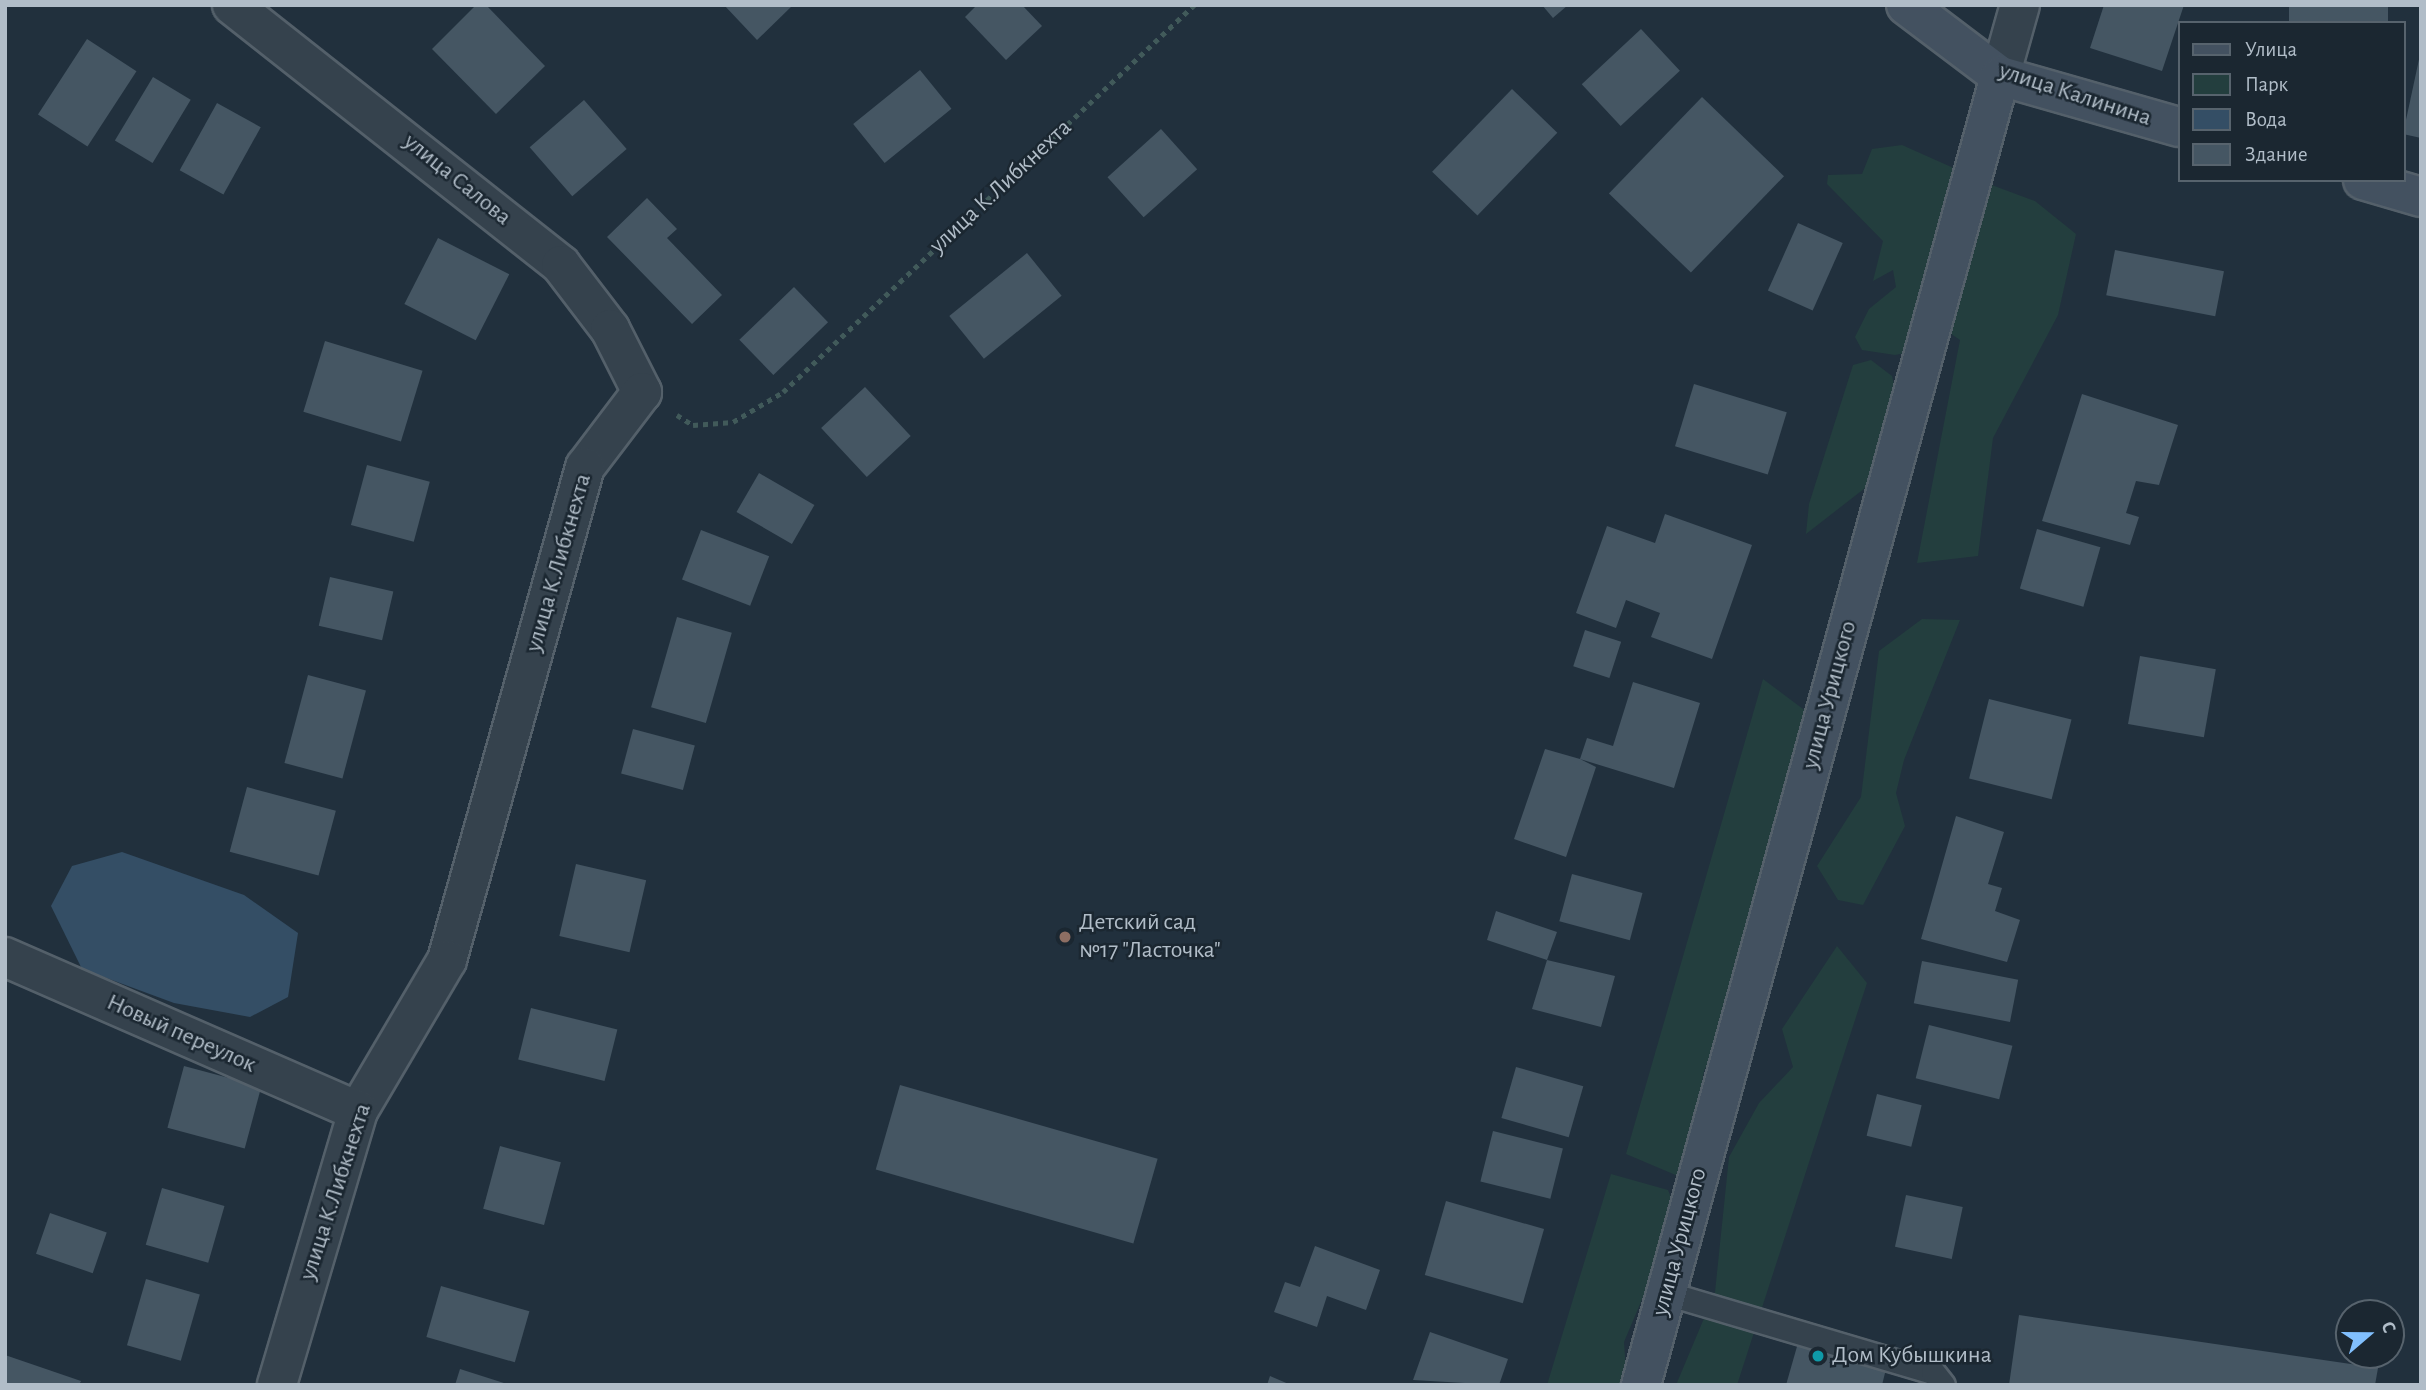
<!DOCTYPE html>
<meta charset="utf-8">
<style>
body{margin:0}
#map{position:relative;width:2426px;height:1390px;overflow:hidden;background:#21303d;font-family:"Alegreya Sans",sans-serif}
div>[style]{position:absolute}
.green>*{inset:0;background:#233e3e}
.water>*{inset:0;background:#344e65}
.building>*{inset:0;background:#455663;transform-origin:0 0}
.path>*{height:4.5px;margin-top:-2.25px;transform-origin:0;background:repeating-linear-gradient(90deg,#415a5a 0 5px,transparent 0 10px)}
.roads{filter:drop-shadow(2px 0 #54606a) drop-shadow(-2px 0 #54606a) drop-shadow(0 2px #54606a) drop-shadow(0 -2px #54606a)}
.lane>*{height:23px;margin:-11.5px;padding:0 11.5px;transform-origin:11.5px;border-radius:11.5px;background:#35424d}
.street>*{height:38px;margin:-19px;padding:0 19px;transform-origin:19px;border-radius:19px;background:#35424d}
.secondary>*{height:38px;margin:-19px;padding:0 19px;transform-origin:19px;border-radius:19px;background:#435160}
.dots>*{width:19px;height:19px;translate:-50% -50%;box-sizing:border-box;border:4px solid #1b2731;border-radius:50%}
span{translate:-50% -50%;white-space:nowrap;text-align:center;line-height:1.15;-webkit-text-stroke:5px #1b2731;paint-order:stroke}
.street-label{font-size:24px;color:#b1bdc8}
.poi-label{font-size:24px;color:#b1bdc8}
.left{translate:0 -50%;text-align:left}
.frame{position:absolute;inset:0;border:7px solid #b1bdc8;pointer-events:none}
.legend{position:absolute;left:2178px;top:21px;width:228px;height:161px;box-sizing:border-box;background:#1b2731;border:2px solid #57636d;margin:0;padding:9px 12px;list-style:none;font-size:21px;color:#b1bdc8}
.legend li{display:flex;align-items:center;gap:14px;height:35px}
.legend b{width:35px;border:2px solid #57636d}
.north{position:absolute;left:2335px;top:1299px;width:70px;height:70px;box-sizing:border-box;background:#1b2731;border:2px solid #57636d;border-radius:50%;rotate:70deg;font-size:19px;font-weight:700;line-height:28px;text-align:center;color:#b1bdc8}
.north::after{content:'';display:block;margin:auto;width:24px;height:32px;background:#81bffd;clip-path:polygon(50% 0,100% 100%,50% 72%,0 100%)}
</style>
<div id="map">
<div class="green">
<div style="clip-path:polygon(1902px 145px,1958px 170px,1915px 351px,1895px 355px,1862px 350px,1855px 337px,1869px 309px,1896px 287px,1893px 270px,1873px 281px,1883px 241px,1827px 184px,1828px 175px,1862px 174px,1872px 149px)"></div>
<div style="clip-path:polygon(1981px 181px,2035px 201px,2076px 234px,2058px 315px,1993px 438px,1978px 556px,1917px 563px,1960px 340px,1944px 329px)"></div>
<div style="clip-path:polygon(1871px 360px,1892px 376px,1897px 397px,1869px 485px,1806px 534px,1809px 504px,1853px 365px)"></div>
<div style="clip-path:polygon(1922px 619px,1960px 620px,1904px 760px,1896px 793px,1905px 826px,1863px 905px,1838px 900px,1817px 866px,1861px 797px,1879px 651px)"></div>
<div style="clip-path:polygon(1763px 679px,1815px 718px,1736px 1001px,1704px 1071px,1685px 1179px,1626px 1154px)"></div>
<div style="clip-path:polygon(1837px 946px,1867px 983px,1737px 1385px,1676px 1385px,1715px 1292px,1729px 1157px,1759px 1103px,1793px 1067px,1782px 1029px)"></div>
<div style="clip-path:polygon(1611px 1174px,1668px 1190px,1678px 1214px,1624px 1342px,1627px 1385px,1547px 1385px)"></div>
</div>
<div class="water">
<div style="clip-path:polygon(122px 852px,244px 895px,298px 933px,288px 997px,250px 1017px,174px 1003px,82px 969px,51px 906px,72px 866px)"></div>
</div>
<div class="building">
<div style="clip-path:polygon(476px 5px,486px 5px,545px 66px,496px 114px,432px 49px)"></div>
<div style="clip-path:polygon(724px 5px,793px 5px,757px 40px)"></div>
<div style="clip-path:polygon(977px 5px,1022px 5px,1042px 26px,1006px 60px,965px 17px)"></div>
<div style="clip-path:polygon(1542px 5px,1568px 5px,1553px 18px)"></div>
<div style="clip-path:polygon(2104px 5px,2184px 5px,2162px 71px,2090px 48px)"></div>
<div style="left:2289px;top:5px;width:99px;height:18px"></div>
<div style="left:1641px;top:29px;width:57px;height:81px;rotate:47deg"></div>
<div style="left:87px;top:39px;width:59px;height:90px;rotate:33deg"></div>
<div style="clip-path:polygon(2421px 50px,2421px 138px,2403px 134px)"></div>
<div style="left:920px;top:70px;width:50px;height:86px;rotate:51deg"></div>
<div style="left:153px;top:77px;width:44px;height:74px;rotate:31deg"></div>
<div style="left:1512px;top:89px;width:63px;height:115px;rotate:44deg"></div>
<div style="left:1702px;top:97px;width:114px;height:134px;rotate:44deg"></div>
<div style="left:584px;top:100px;width:65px;height:72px;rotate:49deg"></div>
<div style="left:217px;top:103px;width:50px;height:77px;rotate:29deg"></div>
<div style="left:1161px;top:129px;width:54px;height:72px;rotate:48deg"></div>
<div style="clip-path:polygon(647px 198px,677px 229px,667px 238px,722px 295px,692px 324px,607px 237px)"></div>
<div style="left:1798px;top:223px;width:49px;height:74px;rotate:24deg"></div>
<div style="left:438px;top:238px;width:80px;height:74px;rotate:27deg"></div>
<div style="left:2115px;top:250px;width:111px;height:46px;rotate:11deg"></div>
<div style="left:1027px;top:253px;width:55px;height:100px;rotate:51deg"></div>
<div style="left:794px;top:287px;width:49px;height:76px;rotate:46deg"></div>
<div style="left:325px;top:341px;width:102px;height:74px;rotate:17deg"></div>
<div style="left:1694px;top:384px;width:97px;height:65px;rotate:17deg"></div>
<div style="left:865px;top:387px;width:67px;height:60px;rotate:47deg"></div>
<div style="clip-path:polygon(2082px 394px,2178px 425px,2159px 485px,2136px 481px,2126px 513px,2139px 517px,2130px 545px,2042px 521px)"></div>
<div style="left:367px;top:465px;width:65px;height:62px;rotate:15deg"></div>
<div style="left:759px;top:473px;width:64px;height:45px;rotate:30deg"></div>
<div style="clip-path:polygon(1665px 514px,1752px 545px,1712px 659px,1651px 637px,1660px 613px,1626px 600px,1616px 628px,1576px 613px,1607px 526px,1655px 543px)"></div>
<div style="left:2037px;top:529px;width:66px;height:62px;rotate:16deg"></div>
<div style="left:701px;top:530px;width:73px;height:53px;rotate:21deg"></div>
<div style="left:330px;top:577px;width:65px;height:50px;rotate:13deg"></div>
<div style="left:677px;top:617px;width:57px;height:94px;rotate:16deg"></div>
<div style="left:1585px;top:630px;width:38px;height:38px;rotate:18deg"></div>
<div style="left:2140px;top:656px;width:77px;height:69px;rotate:10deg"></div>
<div style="left:308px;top:675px;width:60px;height:91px;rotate:15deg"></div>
<div style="clip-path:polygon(1633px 682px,1700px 703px,1674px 788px,1580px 759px,1596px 767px,1566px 857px,1514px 839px,1545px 749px,1580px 759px,1587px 738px,1613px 746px)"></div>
<div style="left:1989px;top:699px;width:85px;height:82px;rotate:14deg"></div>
<div style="left:633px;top:729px;width:64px;height:46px;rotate:15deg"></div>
<div style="left:247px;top:787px;width:92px;height:67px;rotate:15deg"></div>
<div style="clip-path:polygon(1956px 816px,2004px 832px,1988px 884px,2002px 888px,1995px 911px,2020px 920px,2007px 962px,1921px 939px)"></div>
<div style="left:576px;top:864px;width:72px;height:74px;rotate:13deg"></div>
<div style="left:1572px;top:874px;width:73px;height:49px;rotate:15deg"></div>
<div style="clip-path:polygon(1496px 911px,1557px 932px,1547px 960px,1615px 976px,1601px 1027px,1532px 1009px,1547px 960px,1487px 940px)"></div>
<div style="left:1922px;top:961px;width:98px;height:43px;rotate:11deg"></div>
<div style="left:531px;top:1008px;width:89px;height:53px;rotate:14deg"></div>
<div style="left:1929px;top:1025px;width:86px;height:55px;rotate:14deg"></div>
<div style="left:184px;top:1066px;width:80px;height:64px;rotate:15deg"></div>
<div style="left:1516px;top:1067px;width:70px;height:53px;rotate:16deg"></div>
<div style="left:900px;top:1085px;width:268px;height:88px;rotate:16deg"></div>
<div style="left:1877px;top:1094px;width:46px;height:43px;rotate:14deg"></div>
<div style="left:1493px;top:1131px;width:72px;height:52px;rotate:14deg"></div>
<div style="left:500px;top:1146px;width:63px;height:65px;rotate:15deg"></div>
<div style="left:162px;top:1188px;width:65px;height:59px;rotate:16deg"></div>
<div style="left:1906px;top:1195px;width:58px;height:53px;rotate:12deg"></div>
<div style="left:1446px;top:1201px;width:102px;height:77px;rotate:16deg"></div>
<div style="left:50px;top:1213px;width:60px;height:43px;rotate:19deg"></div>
<div style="clip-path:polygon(1315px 1246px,1380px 1270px,1366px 1310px,1327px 1296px,1317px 1327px,1274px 1312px,1285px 1282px,1300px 1287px)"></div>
<div style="left:146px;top:1279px;width:56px;height:69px;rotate:16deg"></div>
<div style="left:441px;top:1286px;width:92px;height:53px;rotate:16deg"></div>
<div style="clip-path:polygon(2019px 1315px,2378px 1368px,2375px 1385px,2009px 1385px)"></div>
<div style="clip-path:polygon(1430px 1332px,1508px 1359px,1499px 1385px,1413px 1380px)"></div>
<div style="clip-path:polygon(1798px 1343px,1886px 1369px,1882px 1385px,1786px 1385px)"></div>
<div style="clip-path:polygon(5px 1355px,81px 1381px,79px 1385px,5px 1385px)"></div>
<div style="clip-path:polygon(460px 1369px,507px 1384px,507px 1385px,455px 1385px)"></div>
<div style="clip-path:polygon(1270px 1376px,1291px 1385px,1267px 1385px)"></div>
</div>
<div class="path">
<div style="left:677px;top:415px;width:19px;rotate:32deg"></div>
<div style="left:693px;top:425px;width:40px;rotate:-4.3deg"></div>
<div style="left:733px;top:422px;width:58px;rotate:-31deg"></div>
<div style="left:783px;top:392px;width:565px;rotate:-43.28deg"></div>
</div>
<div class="roads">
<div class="lane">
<div style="left:1666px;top:1293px;width:278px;rotate:16.5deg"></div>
<div style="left:1933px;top:1372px;width:16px;rotate:52deg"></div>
</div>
<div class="street">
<div style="left:232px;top:5px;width:419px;rotate:38.3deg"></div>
<div style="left:561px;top:265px;width:81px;rotate:52.6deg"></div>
<div style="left:610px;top:329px;width:71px;rotate:63.1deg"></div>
<div style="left:642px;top:392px;width:94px;rotate:127.2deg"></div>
<div style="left:585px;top:467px;width:512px;rotate:105.64deg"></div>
<div style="left:447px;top:960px;width:175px;rotate:120.5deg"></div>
<div style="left:358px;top:1111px;width:286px;rotate:106.5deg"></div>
<div style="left:2000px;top:76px;width:74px;rotate:-74.3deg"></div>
<div style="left:5px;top:957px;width:385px;rotate:23.6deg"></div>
</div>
<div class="secondary">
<div style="left:1906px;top:5px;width:118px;rotate:37.1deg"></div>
<div style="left:2000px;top:76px;width:186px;rotate:15.9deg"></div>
<div style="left:2363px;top:180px;width:60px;rotate:16.3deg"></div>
<div style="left:1641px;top:1385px;width:1357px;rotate:-74.66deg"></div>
</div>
</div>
<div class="dots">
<div style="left:1065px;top:937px;background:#8d6e63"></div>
<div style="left:1818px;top:1356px;background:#0f9aa8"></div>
</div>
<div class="street-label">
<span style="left:2075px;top:95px;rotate:18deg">улица Калинина</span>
<span style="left:457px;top:180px;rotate:39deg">улица Салова</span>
<span style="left:1001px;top:187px;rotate:-43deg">улица К.Либкнехта</span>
<span style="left:559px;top:563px;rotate:-74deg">улица К.Либкнехта</span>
<span style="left:1830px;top:695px;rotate:-75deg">улица Урицкого</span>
<span style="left:181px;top:1034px;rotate:24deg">Новый переулок</span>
<span style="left:336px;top:1192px;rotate:-72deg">улица К.Либкнехта</span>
<span style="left:1680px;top:1242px;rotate:-75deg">улица Урицкого</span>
</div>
<div class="poi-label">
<span class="left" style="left:1079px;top:937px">Детский сад<br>№17 "Ласточка"</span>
<span class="left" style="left:1832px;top:1356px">Дом Кубышкина</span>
</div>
<div class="frame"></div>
<ul class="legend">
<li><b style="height:9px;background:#435160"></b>Улица</li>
<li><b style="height:19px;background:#233e3e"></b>Парк</li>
<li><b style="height:19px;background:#344e65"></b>Вода</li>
<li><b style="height:19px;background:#455663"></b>Здание</li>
</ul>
<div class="north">С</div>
</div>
